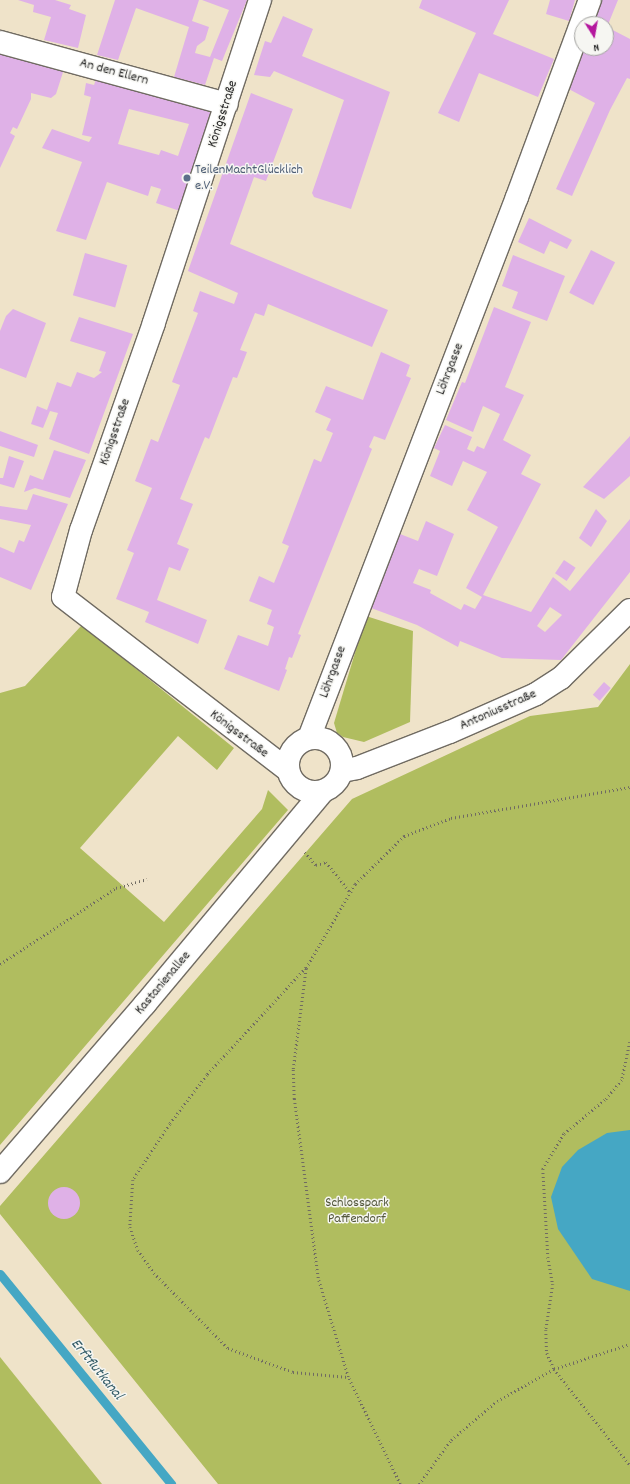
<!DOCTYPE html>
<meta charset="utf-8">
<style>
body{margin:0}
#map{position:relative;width:630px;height:1484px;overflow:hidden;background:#efe3c9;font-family:Dekko,sans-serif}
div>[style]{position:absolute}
.green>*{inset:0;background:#b0bd5f}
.water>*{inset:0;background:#45a7c4}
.stream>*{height:9px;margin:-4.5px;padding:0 4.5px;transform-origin:4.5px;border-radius:4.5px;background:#45a7c4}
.building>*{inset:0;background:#dfb1e7;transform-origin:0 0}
.round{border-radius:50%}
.path>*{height:2.5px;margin-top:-1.25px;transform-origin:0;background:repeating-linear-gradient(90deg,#706b62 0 1px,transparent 0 4px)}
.roads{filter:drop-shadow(1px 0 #706b62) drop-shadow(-1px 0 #706b62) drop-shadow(0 1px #706b62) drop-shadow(0 -1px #706b62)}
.minor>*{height:22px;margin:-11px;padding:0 11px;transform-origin:11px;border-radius:11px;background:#fff}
.minor>.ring{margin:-11px;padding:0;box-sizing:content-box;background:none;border:22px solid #fff;border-radius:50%}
.dots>*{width:11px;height:11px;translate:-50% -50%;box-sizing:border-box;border:2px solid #f6f6f2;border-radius:50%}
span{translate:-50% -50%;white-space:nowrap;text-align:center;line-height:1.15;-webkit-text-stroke:3px #f6f6f2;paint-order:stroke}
.street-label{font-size:14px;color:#2b2b2b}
.service-label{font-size:14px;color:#4e5e75}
.left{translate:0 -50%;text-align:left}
.park-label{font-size:14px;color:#53573b}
.water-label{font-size:15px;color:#355d68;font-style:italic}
.north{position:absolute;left:574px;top:16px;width:40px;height:40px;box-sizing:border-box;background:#f6f6f2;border:1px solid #a5a5a2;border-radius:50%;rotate:169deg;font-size:11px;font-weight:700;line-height:16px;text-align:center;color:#2b2b2b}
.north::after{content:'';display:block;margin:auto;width:14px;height:18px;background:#b5179e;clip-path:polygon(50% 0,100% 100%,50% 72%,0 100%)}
</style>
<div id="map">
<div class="green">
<div style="clip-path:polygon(366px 616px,413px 631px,410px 722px,364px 742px,343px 737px,337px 733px,334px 723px)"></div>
<div style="clip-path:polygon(82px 625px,234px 748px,217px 770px,178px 736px,80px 848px,164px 922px,262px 809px,268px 790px,288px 810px,0 1145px,0 693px,25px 686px)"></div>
<div style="clip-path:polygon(630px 664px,630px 1484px,218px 1484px,0 1214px,0 1206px,352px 799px,530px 716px,598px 707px)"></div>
<div style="clip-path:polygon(0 1357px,102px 1484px,0 1484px)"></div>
</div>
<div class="water">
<div style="clip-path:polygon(630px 1130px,630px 1291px,592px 1279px,558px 1229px,551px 1197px,562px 1167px,578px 1150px,607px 1133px)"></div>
</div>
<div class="stream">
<div style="left:0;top:1274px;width:271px;rotate:50.8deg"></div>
</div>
<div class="building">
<div style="clip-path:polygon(18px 0,55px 0,71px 5px,69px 9px,86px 15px,78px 48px,44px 40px,51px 17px,33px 12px,34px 5px)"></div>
<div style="clip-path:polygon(115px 0,199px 0,192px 21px,209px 27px,205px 40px,197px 46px,195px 53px,210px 57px,229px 10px,202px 0,247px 0,222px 61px,214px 58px,205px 85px,174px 77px,189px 27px,136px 8px,118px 60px,97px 55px)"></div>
<div style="clip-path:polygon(422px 0,509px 0,493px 34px,554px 59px,538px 97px,479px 73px,459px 122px,438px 113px,476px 33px,419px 8px)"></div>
<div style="clip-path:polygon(550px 0,575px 0,569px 21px,546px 14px)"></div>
<div style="clip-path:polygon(596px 0,618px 0,607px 27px,630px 39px,630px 79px,627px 78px,610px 110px,572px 196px,556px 189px,595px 103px,565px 87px,582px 48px,606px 48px,606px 24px,587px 24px)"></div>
<div style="clip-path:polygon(283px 16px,313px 29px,302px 56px,390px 92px,351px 209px,314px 197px,312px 193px,344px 100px,274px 71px,270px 77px,254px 75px,265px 41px,271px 43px)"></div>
<div style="clip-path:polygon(0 52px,64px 69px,56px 94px,51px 98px,31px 93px,31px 99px,17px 129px,13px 127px,10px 133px,15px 136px,0 168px)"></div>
<div style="clip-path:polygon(evenodd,97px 76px,214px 111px,180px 211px,156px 203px,161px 189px,151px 186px,148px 196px,107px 182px,86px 240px,56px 231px,82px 162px,42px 148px,52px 129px,89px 142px,92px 137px,82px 135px,91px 97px,84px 95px,86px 83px,94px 85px,97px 76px,129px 109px,189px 124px,178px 156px,161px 150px,159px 155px,118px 144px,129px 109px)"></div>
<div style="clip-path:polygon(251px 93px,293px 109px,266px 181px,254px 177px,230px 244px,388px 310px,372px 347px,268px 304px,264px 316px,255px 313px,240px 350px,247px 352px,237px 378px,233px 377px,209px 439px,205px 437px,180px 499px,193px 504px,177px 544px,189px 549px,180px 571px,169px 567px,157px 600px,207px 620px,198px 644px,145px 622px,149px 612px,116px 599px,134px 553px,127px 550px,152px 488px,135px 481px,151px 439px,158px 442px,180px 385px,172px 382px,198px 313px,193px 311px,200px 291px,234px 304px,238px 293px,188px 271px)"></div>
<div style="clip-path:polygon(529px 218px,572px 240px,567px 249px,550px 241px,544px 254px,518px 242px)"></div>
<div style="left:591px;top:250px;width:27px;height:48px;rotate:27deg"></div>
<div style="left:85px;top:253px;width:44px;height:44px;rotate:16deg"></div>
<div style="clip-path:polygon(513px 255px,565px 276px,547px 321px,512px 308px,518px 292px,502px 286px)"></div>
<div style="clip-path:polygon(evenodd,494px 307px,531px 322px,505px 387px,524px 395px,503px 440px,531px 455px,521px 474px,541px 484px,483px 595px,531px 612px,553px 577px,570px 591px,630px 519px,630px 572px,561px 660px,502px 658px,460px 641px,458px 647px,417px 625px,371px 608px,400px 534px,418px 541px,426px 521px,454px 534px,437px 576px,419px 569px,413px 583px,431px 590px,430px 593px,461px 610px,464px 604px,475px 609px,482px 597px,466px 588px,498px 527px,467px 510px,487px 472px,463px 461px,452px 486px,430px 476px,440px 451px,434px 448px,445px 425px,472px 437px,467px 449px,474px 452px,477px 446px,484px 449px,500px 414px,483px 406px,473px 432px,446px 420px,462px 382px,465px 383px,494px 307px,550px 607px,562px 615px,545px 632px,537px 626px,550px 607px)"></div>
<div style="clip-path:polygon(13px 309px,46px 323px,26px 378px,0 368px,0 331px,6px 316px)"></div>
<div style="clip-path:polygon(79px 317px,133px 334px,89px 454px,49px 439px,58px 413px,50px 411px,43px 428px,31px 424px,37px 406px,47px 410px,57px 382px,71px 387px,77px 372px,94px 378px,102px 372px,99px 371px,106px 352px,70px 341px)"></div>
<div style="clip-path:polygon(381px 352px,410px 365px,406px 376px,411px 378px,385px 440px,374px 436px,369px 447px,372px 449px,298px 634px,301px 635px,292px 658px,289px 657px,285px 669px,287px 670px,279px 691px,224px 669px,238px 635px,268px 646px,274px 627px,267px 624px,272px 610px,249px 601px,259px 576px,274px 583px,289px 546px,282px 543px,314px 459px,321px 462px,333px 433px,326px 430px,331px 419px,315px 412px,326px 386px,363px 400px)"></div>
<div style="clip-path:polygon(0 431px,38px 445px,34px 457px,0 446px)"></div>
<div style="clip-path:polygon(630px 436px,630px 476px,604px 499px,583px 487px)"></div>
<div style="clip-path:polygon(54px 450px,86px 460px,70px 498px,35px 488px,24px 492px,30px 475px,43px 480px)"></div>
<div style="clip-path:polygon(9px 456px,24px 461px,14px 488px,0 484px,0 478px,3px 478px)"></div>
<div style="clip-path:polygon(33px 494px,68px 504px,31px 590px,0 577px,0 547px,14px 553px,19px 540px,24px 542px,31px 525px,0 519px,0 506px,27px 510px)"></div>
<div style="clip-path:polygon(596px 509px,607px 521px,591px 547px,579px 538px)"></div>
<div style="left:564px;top:560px;width:14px;height:16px;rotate:34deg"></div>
<div style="left:604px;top:682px;width:9px;height:17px;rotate:41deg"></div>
<div class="round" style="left:48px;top:1187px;width:32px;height:32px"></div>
</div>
<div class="path">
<div style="left:305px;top:852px;width:17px;rotate:50deg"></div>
<div style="left:316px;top:865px;width:10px;rotate:-17deg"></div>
<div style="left:326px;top:862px;width:38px;rotate:51deg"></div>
<div style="left:0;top:964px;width:139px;rotate:-33.2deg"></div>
<div style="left:116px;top:888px;width:32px;rotate:-16deg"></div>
<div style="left:306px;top:968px;width:146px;rotate:132.8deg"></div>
<div style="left:207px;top:1075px;width:61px;rotate:127.1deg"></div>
<div style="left:170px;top:1124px;width:67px;rotate:123.5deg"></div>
<div style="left:133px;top:1180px;width:47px;rotate:93.7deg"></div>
<div style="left:130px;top:1227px;width:24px;rotate:71deg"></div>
<div style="left:138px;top:1250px;width:28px;rotate:55deg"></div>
<div style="left:154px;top:1273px;width:105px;rotate:45.4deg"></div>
<div style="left:228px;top:1348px;width:69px;rotate:20.3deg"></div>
<div style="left:293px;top:1372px;width:55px;rotate:5.2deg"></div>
<div style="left:630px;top:1042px;width:39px;rotate:102deg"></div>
<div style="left:622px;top:1080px;width:26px;rotate:130deg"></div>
<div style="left:605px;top:1100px;width:53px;rotate:140.3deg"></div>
<div style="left:564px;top:1134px;width:41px;rotate:121deg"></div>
<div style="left:543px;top:1169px;width:88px;rotate:86.7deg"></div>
<div style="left:548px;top:1257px;width:27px;rotate:80deg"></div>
<div style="left:553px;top:1284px;width:47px;rotate:98.7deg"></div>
<div style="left:546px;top:1330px;width:23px;rotate:88deg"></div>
<div style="left:547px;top:1353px;width:17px;rotate:66deg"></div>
<div style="left:554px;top:1369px;width:122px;rotate:51.6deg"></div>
<div style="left:400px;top:1484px;width:119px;rotate:-115.9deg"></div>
<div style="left:348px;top:1377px;width:103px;rotate:-106.9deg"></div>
<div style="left:318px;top:1278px;width:181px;rotate:-97.6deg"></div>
<div style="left:294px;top:1099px;width:30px;rotate:-92deg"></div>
<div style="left:293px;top:1069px;width:102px;rotate:-82.7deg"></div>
<div style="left:306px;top:968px;width:97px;rotate:-59.7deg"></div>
<div style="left:355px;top:884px;width:69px;rotate:-44.4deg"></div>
<div style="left:404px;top:836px;width:50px;rotate:-21deg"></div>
<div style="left:451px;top:818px;width:182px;rotate:-9.8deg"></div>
<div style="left:419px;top:1484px;width:54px;rotate:-54deg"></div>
<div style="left:451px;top:1440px;width:60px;rotate:-40.3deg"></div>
<div style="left:497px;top:1401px;width:65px;rotate:-29.3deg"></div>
<div style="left:554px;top:1369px;width:80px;rotate:-18.2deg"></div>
</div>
<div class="roads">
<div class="minor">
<div style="left:260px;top:0;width:340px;rotate:108.2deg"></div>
<div style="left:154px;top:323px;width:219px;rotate:109.4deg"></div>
<div style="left:81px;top:530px;width:69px;rotate:105deg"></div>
<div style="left:63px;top:597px;width:284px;rotate:37.6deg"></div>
<div style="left:0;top:42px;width:235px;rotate:15.3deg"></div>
<div class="ring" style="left:288px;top:738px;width:32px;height:32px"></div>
<div style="left:309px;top:738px;width:580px;rotate:-68.97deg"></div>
<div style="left:517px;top:197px;width:210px;rotate:-69.7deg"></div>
<div style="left:342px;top:771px;width:15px;rotate:-11deg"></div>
<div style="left:357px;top:768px;width:100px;rotate:-21.2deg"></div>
<div style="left:450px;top:732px;width:94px;rotate:-23.8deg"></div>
<div style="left:536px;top:694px;width:30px;rotate:-33deg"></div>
<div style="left:561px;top:678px;width:97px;rotate:-44.6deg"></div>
<div style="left:0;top:1172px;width:222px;rotate:-49.2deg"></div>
<div style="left:145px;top:1004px;width:276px;rotate:-50.1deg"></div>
</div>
</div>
<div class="dots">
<div style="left:187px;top:178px;background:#5c6f8a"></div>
</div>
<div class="street-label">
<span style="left:114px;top:72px;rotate:15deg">An den Ellern</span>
<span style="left:223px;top:114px;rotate:-72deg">Königsstraße</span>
<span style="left:450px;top:369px;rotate:-69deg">Löhrgasse</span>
<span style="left:115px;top:432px;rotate:-71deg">Königsstraße</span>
<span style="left:333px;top:672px;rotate:-70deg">Löhrgasse</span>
<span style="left:498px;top:710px;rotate:-24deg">Antoniusstraße</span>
<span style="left:239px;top:734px;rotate:37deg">Königsstraße</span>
<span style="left:163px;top:983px;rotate:-50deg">Kastanienallee</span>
</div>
<div class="service-label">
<span class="left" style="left:195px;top:178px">TeilenMachtGlücklich<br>e.V.</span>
</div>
<div class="park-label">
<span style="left:357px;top:1211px">Schlosspark<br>Paffendorf</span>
</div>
<div class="water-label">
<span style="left:96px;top:1370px;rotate:51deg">Erftflutkanal</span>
</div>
<div class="north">N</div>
</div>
